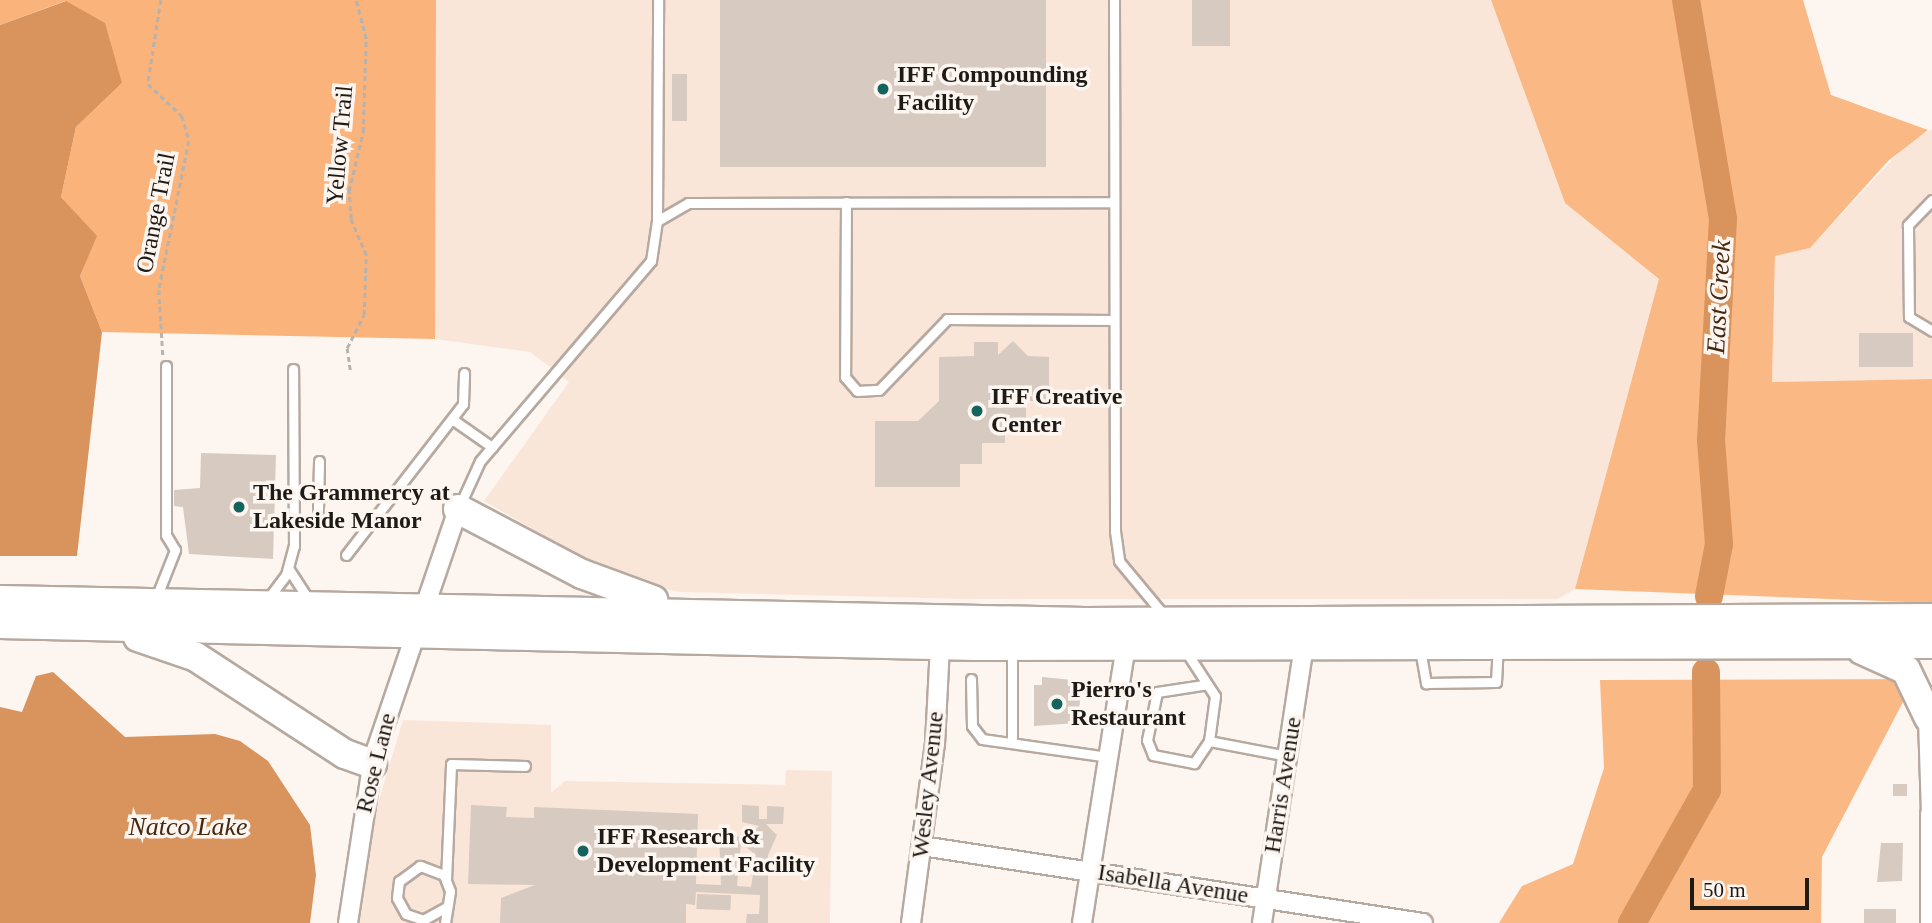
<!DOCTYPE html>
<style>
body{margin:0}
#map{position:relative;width:1932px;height:923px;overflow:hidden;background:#fdf5f0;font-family:Georgia,serif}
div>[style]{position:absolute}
.built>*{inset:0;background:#fae6d8}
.green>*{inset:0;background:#fab885}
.forest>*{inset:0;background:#fab37b}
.water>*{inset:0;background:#d9935c}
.river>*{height:28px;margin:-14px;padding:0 14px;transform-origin:14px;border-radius:14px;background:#d9935c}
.building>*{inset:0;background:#d7cac1;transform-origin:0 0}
.path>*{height:2.5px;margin-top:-1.25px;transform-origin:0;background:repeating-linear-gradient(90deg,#b8b2ad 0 5px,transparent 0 8.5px)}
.roads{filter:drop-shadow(2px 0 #b6a9a0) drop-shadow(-2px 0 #b6a9a0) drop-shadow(0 2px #b6a9a0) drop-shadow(0 -2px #b6a9a0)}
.service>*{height:9px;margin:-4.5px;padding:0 4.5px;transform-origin:4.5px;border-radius:4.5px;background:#fff}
.minor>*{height:18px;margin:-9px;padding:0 9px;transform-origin:9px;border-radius:9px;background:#fff}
.tertiary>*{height:21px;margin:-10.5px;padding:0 10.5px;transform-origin:10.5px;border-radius:10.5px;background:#fff}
.trunk>*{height:28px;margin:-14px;padding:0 14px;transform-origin:14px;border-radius:14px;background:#fff}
.dots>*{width:19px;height:19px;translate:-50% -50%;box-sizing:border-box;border:4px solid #fdf5f0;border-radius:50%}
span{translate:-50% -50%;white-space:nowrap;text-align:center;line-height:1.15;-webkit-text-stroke:7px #fdf5f0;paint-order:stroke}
.poi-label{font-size:24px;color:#1e1a16;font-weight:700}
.left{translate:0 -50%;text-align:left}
.street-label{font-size:24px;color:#1e1a16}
.water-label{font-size:26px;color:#452810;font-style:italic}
.scale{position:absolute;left:1690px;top:878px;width:119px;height:32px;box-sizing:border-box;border:4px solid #1e1a16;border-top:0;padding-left:9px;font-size:21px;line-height:24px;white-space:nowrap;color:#1e1a16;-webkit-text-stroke:5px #fdf5f0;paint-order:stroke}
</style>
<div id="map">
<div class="built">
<div style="clip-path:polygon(436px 0,1491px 0,1565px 203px,1659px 279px,1575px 589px,1558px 599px,965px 599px,680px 592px,621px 579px,484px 501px,569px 382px,530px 352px,435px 339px)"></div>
<div style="clip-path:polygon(1932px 129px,1932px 379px,1772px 383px,1775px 256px,1810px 248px,1907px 144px)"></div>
<div style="clip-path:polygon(403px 720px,551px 725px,551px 793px,565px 781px,785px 785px,786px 770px,832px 771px,830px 923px,358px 923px,369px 833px)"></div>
</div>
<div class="green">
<div style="clip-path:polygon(1491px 0,1803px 0,1831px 95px,1928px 130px,1888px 161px,1810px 248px,1775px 256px,1772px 382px,1932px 379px,1932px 603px,1575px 589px,1659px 279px,1565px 203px)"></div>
<div style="clip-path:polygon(1915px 679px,1822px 857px,1821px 923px,1499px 923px,1522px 886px,1573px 864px,1604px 768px,1600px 680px)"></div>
</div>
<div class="forest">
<div style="clip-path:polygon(0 0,436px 0,435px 339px,102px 332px,80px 276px,96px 236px,61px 197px,76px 127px,122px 83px,65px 1px,0 25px)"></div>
</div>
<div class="water">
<div style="clip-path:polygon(66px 1px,105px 23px,122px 83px,76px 127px,61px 197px,97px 236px,80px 276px,102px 332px,77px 556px,0 556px,0 25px)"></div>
<div style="clip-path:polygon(53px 672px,125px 737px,215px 734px,240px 741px,268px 761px,310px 825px,316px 875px,310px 923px,0 923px,0 707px,22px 712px,36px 676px)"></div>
</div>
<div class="river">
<div style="left:1686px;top:0;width:222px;rotate:80.4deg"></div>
<div style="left:1723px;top:219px;width:221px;rotate:93.1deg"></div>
<div style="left:1711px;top:440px;width:104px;rotate:85.6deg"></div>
<div style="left:1719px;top:544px;width:53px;rotate:100.9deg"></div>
<div style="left:1632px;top:923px;width:153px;rotate:-60.6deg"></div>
<div style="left:1707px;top:790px;width:118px;rotate:-90.5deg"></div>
</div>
<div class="building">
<div style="left:720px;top:0;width:326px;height:167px"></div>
<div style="left:1192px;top:0;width:38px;height:46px"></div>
<div style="left:672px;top:74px;width:15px;height:47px"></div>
<div style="left:1859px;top:333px;width:54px;height:34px"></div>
<div style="clip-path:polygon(1013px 341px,1028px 356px,1049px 357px,1049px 401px,1026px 401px,1026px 422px,1005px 422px,1005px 443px,982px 443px,982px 464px,960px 464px,960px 487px,875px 487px,875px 421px,918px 421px,939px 401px,939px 357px,974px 356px,974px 342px,998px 342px,998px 355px)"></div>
<div style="clip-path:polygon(201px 453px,276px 455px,273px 559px,189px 554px,183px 507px,174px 506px,174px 490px,200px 488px)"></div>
<div style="clip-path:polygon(1042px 677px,1083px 681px,1077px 723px,1034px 726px,1034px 685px,1042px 685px)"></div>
<div style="left:1893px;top:784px;width:14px;height:12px"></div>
<div style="clip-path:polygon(evenodd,471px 805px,507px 807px,506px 817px,534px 818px,534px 807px,698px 814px,696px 884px,721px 885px,719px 836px,748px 837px,759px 826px,742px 822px,742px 805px,759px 806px,759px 819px,767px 819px,767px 806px,784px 807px,783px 824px,766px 824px,777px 835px,768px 855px,768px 923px,746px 923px,747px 914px,759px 914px,760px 895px,696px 892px,695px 905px,686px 904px,686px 923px,500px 923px,501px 898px,535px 885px,468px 884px,471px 805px,741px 843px,756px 855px,751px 887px,737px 886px,741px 843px)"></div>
<div style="clip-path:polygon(1881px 843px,1903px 843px,1902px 881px,1877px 882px)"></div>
<div style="left:697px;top:894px;width:34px;height:15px;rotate:2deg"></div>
<div style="left:1864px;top:909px;width:32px;height:14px"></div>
</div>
<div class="path">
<div style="left:161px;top:0;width:85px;rotate:98.8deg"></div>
<div style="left:148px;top:84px;width:47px;rotate:43.3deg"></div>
<div style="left:182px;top:116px;width:26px;rotate:74deg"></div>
<div style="left:189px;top:141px;width:152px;rotate:101.4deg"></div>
<div style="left:159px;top:290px;width:66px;rotate:86.5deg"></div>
<div style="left:350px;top:370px;width:22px;rotate:-98deg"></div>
<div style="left:347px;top:348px;width:37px;rotate:-63deg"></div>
<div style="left:364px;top:315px;width:60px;rotate:-88.1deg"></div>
<div style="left:366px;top:255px;width:39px;rotate:-113deg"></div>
<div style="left:351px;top:219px;width:28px;rotate:-94deg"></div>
<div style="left:349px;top:191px;width:61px;rotate:-76.7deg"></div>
<div style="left:363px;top:132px;width:93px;rotate:-88.2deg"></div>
<div style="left:366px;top:39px;width:40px;rotate:-104.4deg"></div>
</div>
<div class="roads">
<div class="service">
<div style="left:1114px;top:0;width:531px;rotate:89.89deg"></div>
<div style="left:1115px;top:531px;width:30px;rotate:82deg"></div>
<div style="left:1119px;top:561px;width:69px;rotate:50.3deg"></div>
<div style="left:1932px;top:200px;width:35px;rotate:134deg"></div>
<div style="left:1908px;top:225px;width:92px;rotate:89.4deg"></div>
<div style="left:1909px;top:317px;width:27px;rotate:31deg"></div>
<div style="left:846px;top:202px;width:175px;rotate:90.3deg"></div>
<div style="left:845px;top:377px;width:18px;rotate:49deg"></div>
<div style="left:857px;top:391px;width:22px;rotate:-3deg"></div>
<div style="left:879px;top:390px;width:98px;rotate:-46.2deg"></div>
<div style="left:947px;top:319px;width:164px;rotate:0.3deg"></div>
<div style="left:657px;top:221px;width:221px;rotate:-89.7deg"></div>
<div style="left:452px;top:419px;width:49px;rotate:35deg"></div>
<div style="left:460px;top:505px;width:48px;rotate:-65.6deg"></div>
<div style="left:480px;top:461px;width:263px;rotate:-49.5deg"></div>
<div style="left:651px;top:261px;width:40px;rotate:-81.5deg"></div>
<div style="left:657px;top:221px;width:36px;rotate:-30deg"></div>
<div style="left:688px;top:203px;width:423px;rotate:-0.1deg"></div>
<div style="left:318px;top:510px;width:49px;rotate:-88.8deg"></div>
<div style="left:346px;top:555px;width:191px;rotate:-52.2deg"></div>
<div style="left:463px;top:404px;width:31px;rotate:-88deg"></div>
<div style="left:288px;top:568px;width:37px;rotate:57deg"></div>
<div style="left:156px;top:598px;width:52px;rotate:-68.4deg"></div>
<div style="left:175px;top:550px;width:17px;rotate:-121deg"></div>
<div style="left:166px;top:535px;width:169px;rotate:-90deg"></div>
<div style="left:267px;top:600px;width:31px;rotate:-53deg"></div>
<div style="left:286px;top:575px;width:30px;rotate:-75deg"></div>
<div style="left:294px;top:546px;width:177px;rotate:-90.3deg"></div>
<div style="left:1420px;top:649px;width:35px;rotate:80deg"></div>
<div style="left:1426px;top:683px;width:70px;rotate:-0.8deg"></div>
<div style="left:1496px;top:682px;width:34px;rotate:-87deg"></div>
<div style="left:1185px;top:650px;width:55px;rotate:56.9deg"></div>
<div style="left:1215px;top:696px;width:45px;rotate:97.6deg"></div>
<div style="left:1209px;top:741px;width:27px;rotate:124deg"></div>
<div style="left:1194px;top:763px;width:42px;rotate:-169deg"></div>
<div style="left:1153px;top:755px;width:16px;rotate:-112deg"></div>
<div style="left:1147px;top:740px;width:49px;rotate:-78.2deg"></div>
<div style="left:1157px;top:692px;width:47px;rotate:-8.7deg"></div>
<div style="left:1012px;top:651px;width:92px;rotate:90deg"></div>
<div style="left:971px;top:679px;width:47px;rotate:88.8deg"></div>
<div style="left:972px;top:726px;width:16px;rotate:52deg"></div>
<div style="left:982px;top:739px;width:127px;rotate:8.1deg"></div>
<div style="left:1209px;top:741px;width:80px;rotate:10.8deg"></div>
<div style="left:446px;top:880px;width:116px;rotate:-87.5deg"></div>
<div style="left:451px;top:764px;width:74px;rotate:1.5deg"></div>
<div style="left:445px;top:923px;width:32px;rotate:-81deg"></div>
<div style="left:450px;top:891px;width:17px;rotate:-111deg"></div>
<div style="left:444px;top:875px;width:26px;rotate:-159deg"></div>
<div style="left:420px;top:866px;width:26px;rotate:144deg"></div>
<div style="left:399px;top:881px;width:17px;rotate:97deg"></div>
<div style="left:397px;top:898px;width:18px;rotate:61deg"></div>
<div style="left:406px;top:914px;width:18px;rotate:19deg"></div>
<div style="left:423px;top:920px;width:25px;rotate:-29deg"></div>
</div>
<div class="minor">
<div style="left:922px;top:846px;width:507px;rotate:8.74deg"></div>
<div style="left:348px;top:923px;width:166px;rotate:-81.3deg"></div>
<div style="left:373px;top:759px;width:264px;rotate:-71.2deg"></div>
<div style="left:911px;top:923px;width:181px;rotate:-82.4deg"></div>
<div style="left:935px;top:744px;width:98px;rotate:-87.1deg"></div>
<div style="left:1082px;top:923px;width:280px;rotate:-81deg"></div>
<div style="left:1262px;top:923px;width:280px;rotate:-81.4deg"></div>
<div style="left:1930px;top:923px;width:109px;rotate:-90deg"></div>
</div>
<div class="tertiary">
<div style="left:1929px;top:718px;width:96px;rotate:88.2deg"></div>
</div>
<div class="trunk">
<div style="left:458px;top:509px;width:140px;rotate:27.7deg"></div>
<div style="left:582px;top:574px;width:76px;rotate:20.1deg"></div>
<div style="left:0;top:600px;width:1085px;rotate:1.16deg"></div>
<div style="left:1085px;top:622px;width:847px;rotate:-0.27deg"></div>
<div style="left:0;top:624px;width:977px;rotate:1.29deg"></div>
<div style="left:977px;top:646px;width:955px;rotate:-0.12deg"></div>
<div style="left:138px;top:637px;width:61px;rotate:19deg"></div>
<div style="left:196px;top:657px;width:178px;rotate:33.1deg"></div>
<div style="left:345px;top:754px;width:29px;rotate:20deg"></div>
<div style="left:1862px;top:650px;width:48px;rotate:24.4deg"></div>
<div style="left:1906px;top:670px;width:53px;rotate:64.4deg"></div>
</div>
</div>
<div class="dots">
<div style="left:883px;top:89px;background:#15635d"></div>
<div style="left:977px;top:411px;background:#15635d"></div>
<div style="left:239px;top:507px;background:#15635d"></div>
<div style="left:1057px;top:704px;background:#15635d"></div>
<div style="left:583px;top:851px;background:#15635d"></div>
</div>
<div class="poi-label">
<span class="left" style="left:897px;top:89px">IFF Compounding<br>Facility</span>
<span class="left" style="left:991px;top:411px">IFF Creative<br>Center</span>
<span class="left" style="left:253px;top:507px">The Grammercy at<br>Lakeside Manor</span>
<span class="left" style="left:1071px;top:704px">Pierro's<br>Restaurant</span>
<span class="left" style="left:597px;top:851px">IFF Research &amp;<br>Development Facility</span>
</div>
<div class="street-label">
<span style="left:340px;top:145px;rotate:-85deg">Yellow Trail</span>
<span style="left:156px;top:213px;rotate:-79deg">Orange Trail</span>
<span style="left:376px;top:763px;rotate:-76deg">Rose Lane</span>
<span style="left:928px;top:785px;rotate:-84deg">Wesley Avenue</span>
<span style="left:1283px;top:785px;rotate:-81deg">Harris Avenue</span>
<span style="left:1173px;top:884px;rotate:9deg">Isabella Avenue</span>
</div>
<div class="water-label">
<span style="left:1719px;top:297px;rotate:-87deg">East Creek</span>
<span style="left:188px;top:827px">Natco Lake</span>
</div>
<div class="scale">50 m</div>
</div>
